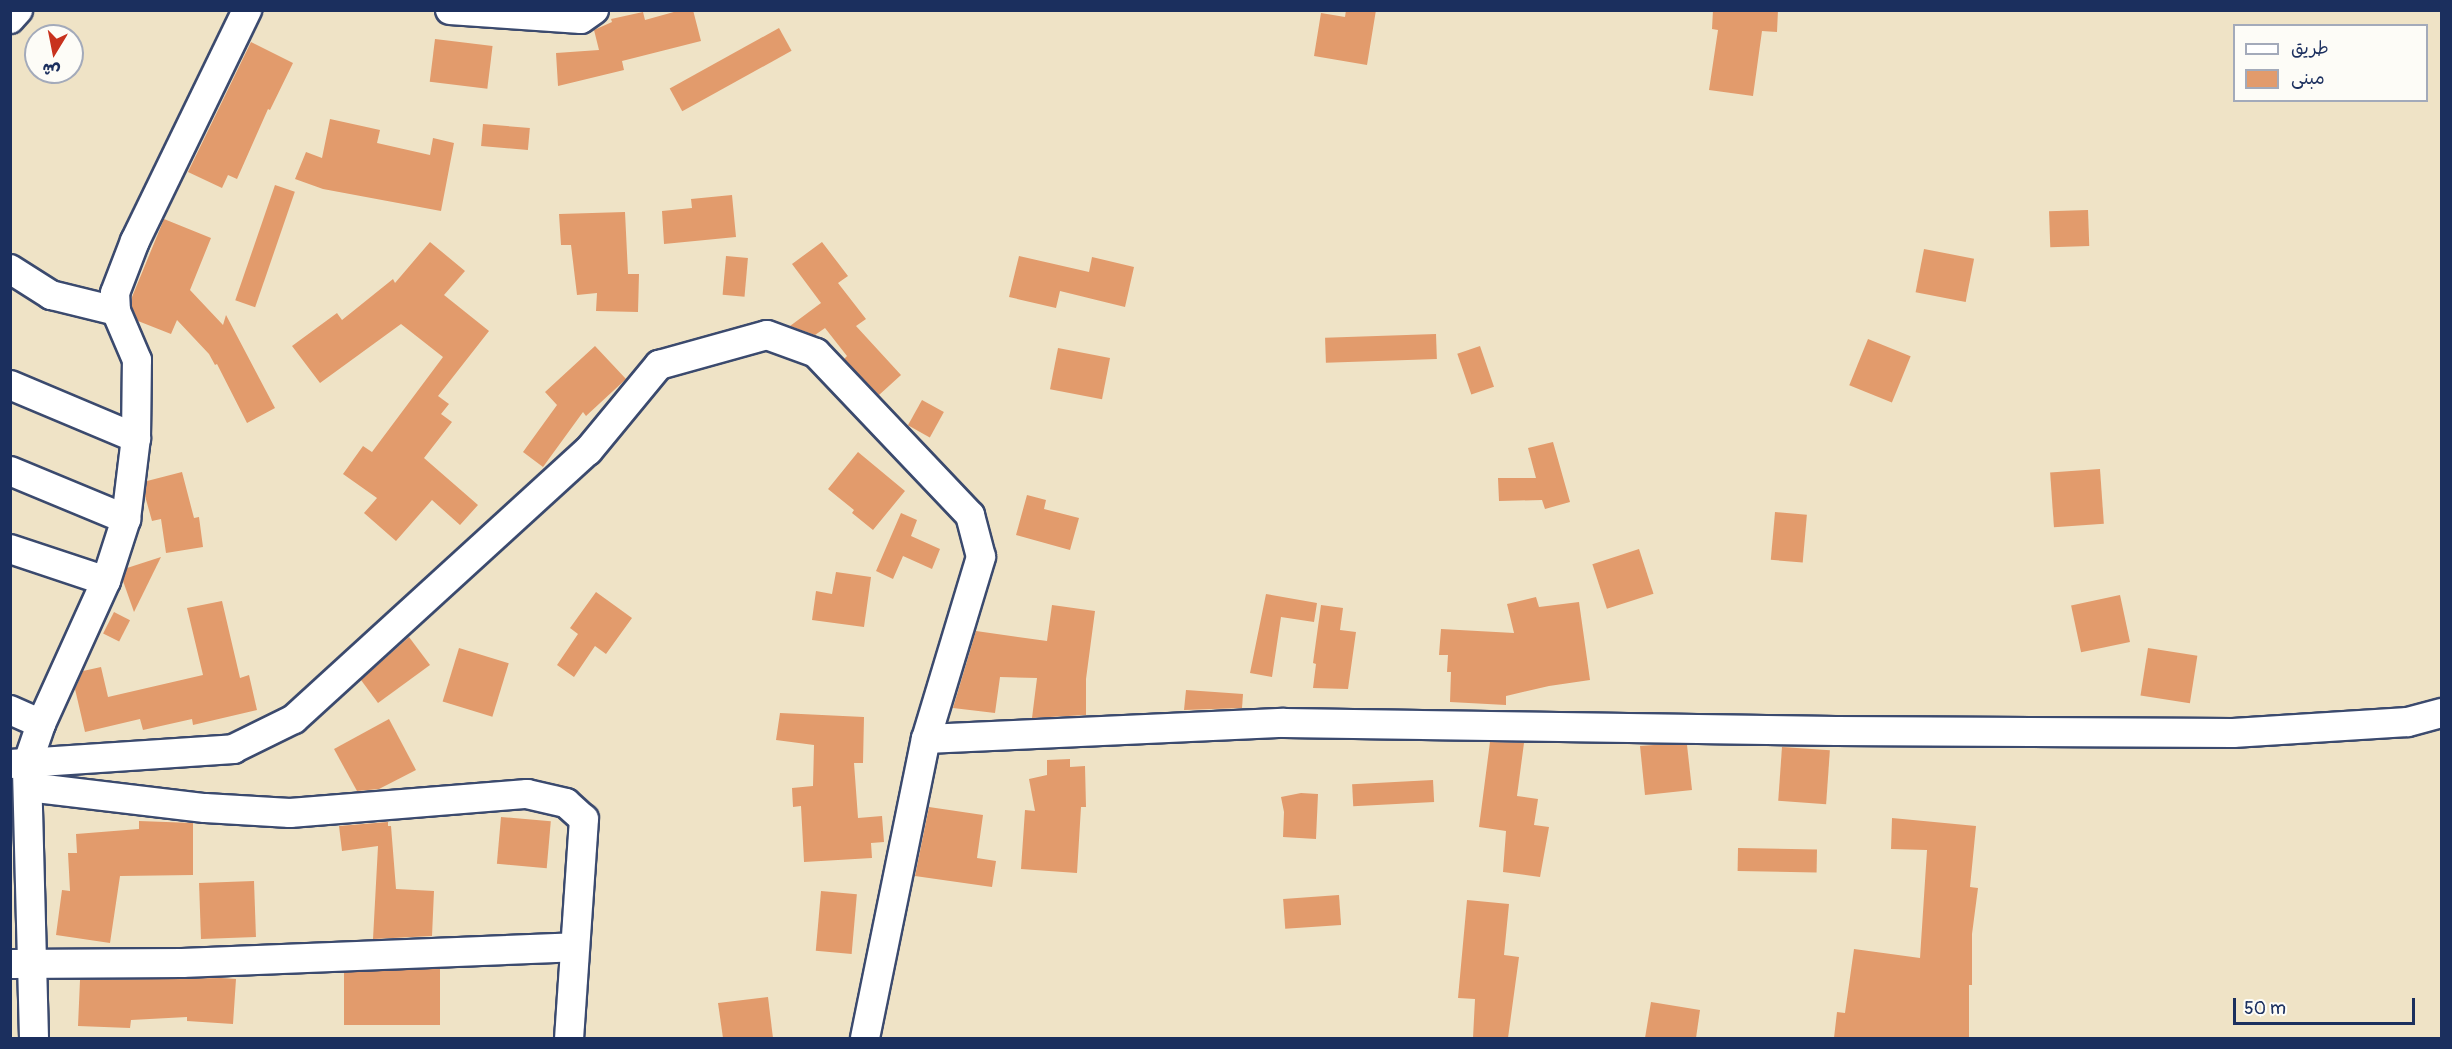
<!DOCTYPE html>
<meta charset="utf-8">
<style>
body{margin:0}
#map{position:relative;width:2452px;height:1049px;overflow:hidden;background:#efe3c6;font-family:Pangolin,"Playpen Sans Arabic",sans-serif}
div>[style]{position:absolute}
.building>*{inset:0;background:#e29b6c;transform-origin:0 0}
.roads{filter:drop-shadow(2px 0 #3b4a6e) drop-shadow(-2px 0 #3b4a6e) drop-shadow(0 2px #3b4a6e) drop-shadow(0 -2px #3b4a6e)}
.minor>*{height:28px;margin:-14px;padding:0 14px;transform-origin:14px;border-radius:14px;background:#fff}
span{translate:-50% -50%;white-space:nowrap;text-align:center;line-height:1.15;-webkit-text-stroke:5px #fdfcf7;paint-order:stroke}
.frame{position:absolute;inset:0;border:12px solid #1b2f5e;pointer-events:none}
.legend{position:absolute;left:2233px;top:24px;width:195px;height:78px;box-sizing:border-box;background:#fdfcf7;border:2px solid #a3aaba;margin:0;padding:8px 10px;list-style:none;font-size:18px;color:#1b2f5e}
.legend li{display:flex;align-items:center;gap:12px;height:30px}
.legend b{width:30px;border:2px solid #a3aaba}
.north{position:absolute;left:24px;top:24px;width:60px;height:60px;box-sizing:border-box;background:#fdfcf7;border:2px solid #a3aaba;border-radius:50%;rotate:190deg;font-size:16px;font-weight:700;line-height:24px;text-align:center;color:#1b2f5e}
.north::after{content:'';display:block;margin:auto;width:21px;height:27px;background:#c8321e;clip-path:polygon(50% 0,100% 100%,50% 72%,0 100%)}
.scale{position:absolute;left:2233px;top:998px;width:182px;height:27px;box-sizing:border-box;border:3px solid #1b2f5e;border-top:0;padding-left:8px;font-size:18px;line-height:21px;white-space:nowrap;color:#1b2f5e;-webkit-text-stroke:4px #fdfcf7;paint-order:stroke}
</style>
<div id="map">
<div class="building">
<div style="clip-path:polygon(681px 10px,693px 10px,701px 41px,622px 61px,624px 70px,558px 86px,556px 53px,599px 50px,594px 30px,612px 22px,611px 19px,643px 12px,645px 20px)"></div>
<div style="clip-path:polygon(1346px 10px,1376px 10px,1367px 65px,1314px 56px,1321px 13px,1345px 17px)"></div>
<div style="clip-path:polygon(1713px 10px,1778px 10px,1777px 32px,1762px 31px,1753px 96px,1709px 90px,1718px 30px,1712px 29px)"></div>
<div style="left:779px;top:28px;width:26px;height:125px;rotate:61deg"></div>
<div style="left:435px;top:39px;width:58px;height:43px;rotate:7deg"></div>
<div style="clip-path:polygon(251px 42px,293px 63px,270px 110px,268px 109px,237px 179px,228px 175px,222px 188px,188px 172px)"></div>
<div style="clip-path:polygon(330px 119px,380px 130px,377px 143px,430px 155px,433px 138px,454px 143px,441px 211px,323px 189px,295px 179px,306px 152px,322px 158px)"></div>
<div style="left:483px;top:124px;width:47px;height:22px;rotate:5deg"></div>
<div style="left:275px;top:185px;width:21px;height:122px;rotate:19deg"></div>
<div style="clip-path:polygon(732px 195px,736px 237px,664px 244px,662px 211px,692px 208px,691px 199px)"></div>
<div style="left:2088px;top:210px;width:36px;height:39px;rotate:88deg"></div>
<div style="clip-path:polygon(625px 212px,628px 274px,639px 274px,638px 312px,596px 311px,597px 293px,577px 295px,571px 245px,561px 245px,559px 214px)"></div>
<div style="clip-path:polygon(164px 219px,211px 238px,190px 290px,223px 325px,226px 315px,275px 408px,247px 423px,217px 364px,215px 365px,209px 354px,177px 320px,171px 334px,138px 321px,132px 307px,132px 297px)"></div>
<div style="clip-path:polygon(430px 242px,465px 271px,444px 295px,489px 331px,438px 396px,449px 404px,441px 414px,452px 422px,424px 458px,478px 505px,460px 525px,432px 500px,396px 541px,364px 513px,377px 498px,343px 474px,363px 446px,372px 452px,443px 357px,401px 324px,320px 383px,292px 346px,337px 313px,342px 320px,393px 279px,395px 283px)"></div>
<div style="clip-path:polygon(822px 242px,848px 276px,838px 283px,866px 319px,856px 326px,901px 375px,879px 395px,844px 359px,847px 356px,825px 328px,815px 335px,790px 326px,821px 303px,792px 264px)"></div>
<div style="left:1924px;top:249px;width:51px;height:44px;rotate:11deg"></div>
<div style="left:726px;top:256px;width:22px;height:39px;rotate:5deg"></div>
<div style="clip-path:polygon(1019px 256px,1089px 272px,1092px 257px,1134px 267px,1125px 307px,1060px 291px,1056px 308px,1009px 297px)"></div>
<div style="left:1436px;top:334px;width:25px;height:111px;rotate:88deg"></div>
<div style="left:1868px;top:339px;width:46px;height:50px;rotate:22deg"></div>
<div style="clip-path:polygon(595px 346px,626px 379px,586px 416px,583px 412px,543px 467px,523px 452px,557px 405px,545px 392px)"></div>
<div style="left:1480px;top:346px;width:43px;height:24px;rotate:71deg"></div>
<div style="left:1058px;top:348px;width:53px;height:42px;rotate:11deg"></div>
<div style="left:922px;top:400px;width:25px;height:29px;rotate:29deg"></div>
<div style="clip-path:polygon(1553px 442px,1570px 502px,1545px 509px,1542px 500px,1499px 501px,1498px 478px,1536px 478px,1528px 448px)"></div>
<div style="clip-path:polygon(858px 452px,905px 491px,873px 530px,852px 513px,854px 510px,828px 489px)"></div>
<div style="left:2100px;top:469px;width:55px;height:50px;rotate:86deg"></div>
<div style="clip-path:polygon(182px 472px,194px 518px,199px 517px,203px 547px,166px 553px,161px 519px,152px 521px,145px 496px,147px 481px)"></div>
<div style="clip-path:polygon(1027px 495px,1046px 500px,1044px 509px,1079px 518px,1070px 550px,1016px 535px)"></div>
<div style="left:1775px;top:512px;width:32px;height:48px;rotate:5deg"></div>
<div style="clip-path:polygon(901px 513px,917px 520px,911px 536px,940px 549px,932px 569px,903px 556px,893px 579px,876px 571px)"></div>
<div style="left:1639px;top:549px;width:47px;height:49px;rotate:72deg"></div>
<div style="clip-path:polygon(161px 557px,134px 612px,123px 581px,127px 568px)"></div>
<div style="clip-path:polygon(836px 572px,871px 577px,864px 627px,812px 620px,816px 591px,832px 594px)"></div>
<div style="clip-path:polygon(596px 592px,632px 618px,606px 654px,595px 646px,574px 677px,557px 665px,578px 634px,570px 628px)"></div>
<div style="clip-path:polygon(1266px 594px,1317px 603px,1314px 622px,1281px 617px,1272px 677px,1250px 673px)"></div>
<div style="left:2120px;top:595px;width:48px;height:50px;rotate:78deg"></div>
<div style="clip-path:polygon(1536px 597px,1539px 607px,1579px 602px,1590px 680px,1549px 686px,1506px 696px,1506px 705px,1450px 702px,1451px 672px,1447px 672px,1448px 655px,1439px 655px,1441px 629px,1514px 633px,1507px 604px)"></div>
<div style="clip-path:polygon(222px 601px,240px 678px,249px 675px,257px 710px,193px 725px,192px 719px,143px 730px,140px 719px,85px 732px,75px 689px,83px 671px,101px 667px,108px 697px,203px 675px,187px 608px)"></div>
<div style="clip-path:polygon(1052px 605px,1095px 611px,1086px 679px,1086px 715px,1032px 718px,1037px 678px,1000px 677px,995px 713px,953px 708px,976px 631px,1047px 641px)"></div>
<div style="clip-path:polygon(1321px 605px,1343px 608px,1340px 630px,1356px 632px,1348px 689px,1313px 688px,1316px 664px,1313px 663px)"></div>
<div style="left:114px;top:612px;width:18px;height:24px;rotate:27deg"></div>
<div style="clip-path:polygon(409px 637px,430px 665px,378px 703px,361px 680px)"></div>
<div style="left:459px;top:648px;width:52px;height:56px;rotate:17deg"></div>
<div style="left:2148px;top:648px;width:50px;height:48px;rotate:9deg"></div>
<div style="clip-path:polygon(1186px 690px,1243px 694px,1242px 708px,1184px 710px)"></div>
<div style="clip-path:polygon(780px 713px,864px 717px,863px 763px,854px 763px,858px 818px,882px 816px,884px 842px,871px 843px,872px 858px,804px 862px,801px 806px,793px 807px,792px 788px,813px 786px,814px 745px,776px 740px)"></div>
<div style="clip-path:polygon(389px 719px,416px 770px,379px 789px,357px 791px,334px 749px)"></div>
<div style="clip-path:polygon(1490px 742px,1524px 743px,1517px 796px,1538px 799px,1534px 825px,1549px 827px,1540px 877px,1503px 872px,1506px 831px,1479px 827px)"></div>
<div style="clip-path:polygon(1654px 745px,1687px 745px,1692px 790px,1645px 795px,1640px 746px)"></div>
<div style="left:1782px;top:747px;width:48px;height:54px;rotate:4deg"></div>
<div style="clip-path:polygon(1070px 759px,1070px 767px,1085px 766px,1086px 807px,1081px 807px,1077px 873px,1021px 869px,1025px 810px,1035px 811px,1029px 779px,1047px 775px,1047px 760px)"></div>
<div style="left:1433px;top:780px;width:22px;height:81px;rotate:87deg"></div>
<div style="clip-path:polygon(1301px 793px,1318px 794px,1316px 839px,1283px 837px,1284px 812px,1281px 797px)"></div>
<div style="clip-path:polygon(929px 807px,983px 815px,977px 858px,996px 861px,992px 887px,915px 876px)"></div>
<div style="left:501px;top:817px;width:50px;height:47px;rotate:5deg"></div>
<div style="clip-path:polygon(1892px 818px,1976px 826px,1970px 887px,1978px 888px,1972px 934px,1972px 985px,1969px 985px,1969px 1038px,1834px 1038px,1837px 1012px,1845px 1013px,1854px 949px,1920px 958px,1927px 850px,1891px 849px)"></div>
<div style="clip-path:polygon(139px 821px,193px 823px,193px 875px,120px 876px,110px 943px,56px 935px,62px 890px,70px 891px,68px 853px,77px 853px,76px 834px,139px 829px)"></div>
<div style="clip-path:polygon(388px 822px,388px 826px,391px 826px,396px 889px,434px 891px,432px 936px,373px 939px,378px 846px,342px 851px,339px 826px)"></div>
<div style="left:1738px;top:848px;width:79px;height:23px;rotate:1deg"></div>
<div style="left:254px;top:881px;width:56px;height:55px;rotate:88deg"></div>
<div style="left:821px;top:891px;width:36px;height:60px;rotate:5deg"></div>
<div style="left:1339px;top:895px;width:30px;height:56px;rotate:86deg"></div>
<div style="clip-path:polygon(1467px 900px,1509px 904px,1504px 955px,1519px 957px,1508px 1038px,1473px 1038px,1475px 999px,1458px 998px)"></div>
<div style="left:440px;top:969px;width:56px;height:96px;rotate:90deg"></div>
<div style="clip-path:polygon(221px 978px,236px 979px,233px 1024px,187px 1021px,187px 1017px,131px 1020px,130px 1028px,78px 1026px,80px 980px)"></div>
<div style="clip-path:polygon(768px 997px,773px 1038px,723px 1038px,718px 1003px)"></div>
<div style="clip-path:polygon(1651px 1002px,1700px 1010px,1696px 1038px,1645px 1038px)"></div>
</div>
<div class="roads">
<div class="minor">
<div style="left:450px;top:10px;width:131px;rotate:3.9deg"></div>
<div style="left:581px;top:19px;width:16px;rotate:-35deg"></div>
<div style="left:10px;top:19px;width:12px;rotate:-48deg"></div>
<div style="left:10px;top:269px;width:49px;rotate:32.4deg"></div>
<div style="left:51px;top:295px;width:67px;rotate:13.8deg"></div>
<div style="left:10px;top:385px;width:137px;rotate:22.8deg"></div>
<div style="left:10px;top:471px;width:126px;rotate:22.5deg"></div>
<div style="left:10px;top:549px;width:101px;rotate:18.4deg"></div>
<div style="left:10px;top:710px;width:34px;rotate:24deg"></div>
<div style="left:10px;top:764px;width:224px;rotate:-3.8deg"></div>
<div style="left:233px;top:749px;width:68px;rotate:-26.2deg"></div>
<div style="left:294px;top:719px;width:398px;rotate:-42.4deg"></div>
<div style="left:588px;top:451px;width:112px;rotate:-50.5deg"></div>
<div style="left:659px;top:365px;width:112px;rotate:-15.5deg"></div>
<div style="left:767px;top:335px;width:52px;rotate:20.2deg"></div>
<div style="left:816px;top:353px;width:224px;rotate:46.5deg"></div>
<div style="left:970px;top:515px;width:43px;rotate:75.3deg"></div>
<div style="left:981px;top:557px;width:190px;rotate:106.8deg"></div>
<div style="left:28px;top:787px;width:178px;rotate:6.8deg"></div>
<div style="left:205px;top:808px;width:85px;rotate:3.4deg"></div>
<div style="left:290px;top:813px;width:238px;rotate:-4.6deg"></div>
<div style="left:527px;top:794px;width:40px;rotate:13deg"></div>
<div style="left:566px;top:803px;width:24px;rotate:42deg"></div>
<div style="left:584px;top:819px;width:220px;rotate:93.9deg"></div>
<div style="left:10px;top:964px;width:172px;rotate:-0.3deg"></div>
<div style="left:182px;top:963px;width:393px;rotate:-2.3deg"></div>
<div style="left:34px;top:1038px;width:273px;rotate:-91.5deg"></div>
<div style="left:27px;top:765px;width:43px;rotate:-71.1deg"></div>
<div style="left:41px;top:724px;width:157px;rotate:-65.6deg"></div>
<div style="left:106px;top:581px;width:65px;rotate:-72.1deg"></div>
<div style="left:126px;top:519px;width:82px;rotate:-83deg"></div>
<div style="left:136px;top:438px;width:78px;rotate:-89.3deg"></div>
<div style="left:137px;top:360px;width:53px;rotate:-113.2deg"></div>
<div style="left:116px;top:311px;width:18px;rotate:-93deg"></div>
<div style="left:115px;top:293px;width:56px;rotate:-69deg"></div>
<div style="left:135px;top:241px;width:257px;rotate:-64.1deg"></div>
<div style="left:865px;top:1038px;width:305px;rotate:-78.5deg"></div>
<div style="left:926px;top:739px;width:358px;rotate:-2.6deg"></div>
<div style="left:1284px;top:723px;width:552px;rotate:0.83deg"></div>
<div style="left:1836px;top:731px;width:397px;rotate:0.3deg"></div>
<div style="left:2233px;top:733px;width:175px;rotate:-3.6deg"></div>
<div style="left:2408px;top:722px;width:35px;rotate:-15deg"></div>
</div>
</div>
<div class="frame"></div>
<ul class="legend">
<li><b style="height:8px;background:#fff"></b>طريق</li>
<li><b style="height:16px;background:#e29b6c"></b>مبنى</li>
</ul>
<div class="north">ش</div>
<div class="scale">50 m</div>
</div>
